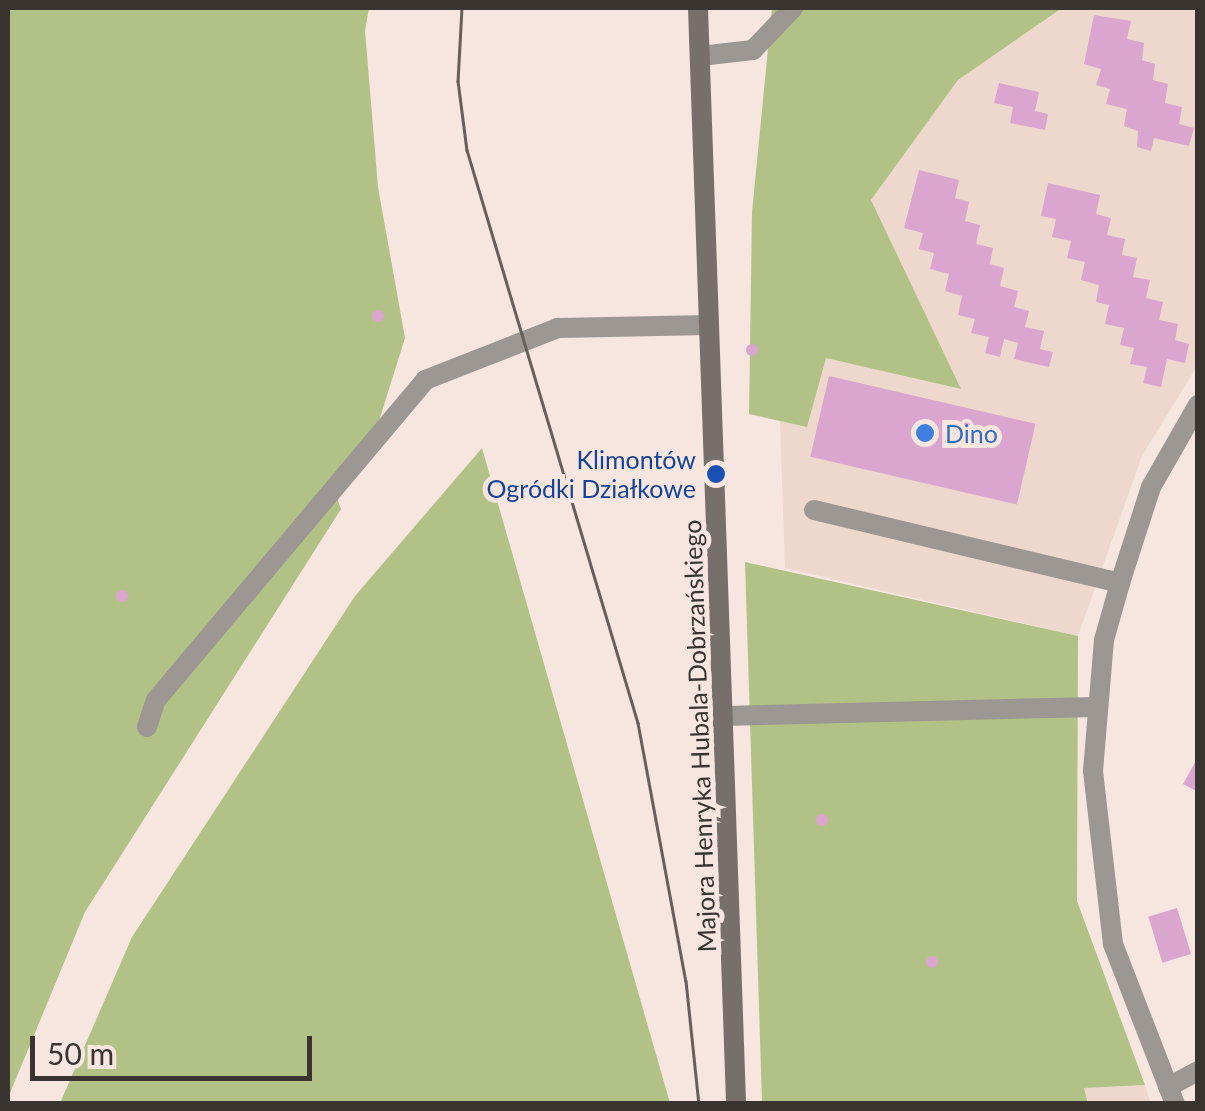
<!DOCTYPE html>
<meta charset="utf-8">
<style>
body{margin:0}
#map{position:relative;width:1205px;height:1111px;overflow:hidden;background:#f6e6df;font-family:Lato,sans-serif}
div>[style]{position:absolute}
.built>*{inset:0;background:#eed7cc}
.green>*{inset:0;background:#b2c286}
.building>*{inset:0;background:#daa6d0;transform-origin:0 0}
.round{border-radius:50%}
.lane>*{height:20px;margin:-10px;padding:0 10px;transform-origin:10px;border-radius:10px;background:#9c9792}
.street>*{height:20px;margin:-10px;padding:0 10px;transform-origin:10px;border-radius:10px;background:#9c9792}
.secondary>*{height:20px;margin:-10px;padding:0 10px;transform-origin:10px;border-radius:10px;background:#776f69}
.tram>*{height:2.5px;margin:-1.25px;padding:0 1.25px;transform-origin:1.25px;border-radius:1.25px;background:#675f5b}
.dots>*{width:28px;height:28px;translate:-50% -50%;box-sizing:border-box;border:5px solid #f6e6df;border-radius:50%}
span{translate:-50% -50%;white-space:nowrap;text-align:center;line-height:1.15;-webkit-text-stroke:10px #f6e6df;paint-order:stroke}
.shop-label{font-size:25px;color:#366cbe}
.left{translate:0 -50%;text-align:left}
.transit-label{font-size:25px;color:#164399}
.right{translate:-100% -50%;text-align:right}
.street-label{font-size:25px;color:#3a3431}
.frame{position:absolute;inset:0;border:10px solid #3a3431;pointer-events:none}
.scale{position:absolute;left:30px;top:1036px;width:282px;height:45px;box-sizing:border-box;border:5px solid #3a3431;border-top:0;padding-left:12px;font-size:30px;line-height:35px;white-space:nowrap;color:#3a3431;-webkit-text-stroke:8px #f6e6df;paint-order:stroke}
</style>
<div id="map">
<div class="built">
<div style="clip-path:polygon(1062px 8px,1197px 8px,1197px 366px,1142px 456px,1078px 636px,785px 568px,780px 421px,807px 426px,825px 357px,960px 389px,871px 200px,958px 80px)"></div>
<div style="clip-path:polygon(1145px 1085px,1151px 1103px,1088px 1103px,1084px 1088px)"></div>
</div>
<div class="green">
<div style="clip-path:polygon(8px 8px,369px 8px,365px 31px,378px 187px,405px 338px,379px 421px,330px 479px,341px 509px,85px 912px,8px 1098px)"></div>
<div style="clip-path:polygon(772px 8px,1062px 8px,958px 80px,871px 200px,961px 389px,826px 358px,807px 427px,749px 414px,752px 212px)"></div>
<div style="clip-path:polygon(482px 448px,670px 1103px,60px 1103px,132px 937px,355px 596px)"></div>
<div style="clip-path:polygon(745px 562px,1078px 636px,1077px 901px,1145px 1085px,1084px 1088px,1088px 1104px,762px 1103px)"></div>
</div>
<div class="building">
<div style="clip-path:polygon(1094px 15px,1131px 21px,1127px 39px,1144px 43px,1142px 60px,1155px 64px,1153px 80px,1168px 84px,1165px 103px,1182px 107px,1179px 124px,1194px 128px,1189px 146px,1154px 138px,1151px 151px,1137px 147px,1138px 131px,1124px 126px,1127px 109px,1106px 104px,1110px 89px,1096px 85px,1101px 69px,1084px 64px)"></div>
<div style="clip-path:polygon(999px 83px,1039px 92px,1035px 111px,1048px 114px,1045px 130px,1010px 123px,1013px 107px,994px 103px)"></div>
<div style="clip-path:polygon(919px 170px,959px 180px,955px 198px,969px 202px,965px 221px,980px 225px,976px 244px,993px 248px,990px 264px,1004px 268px,1000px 286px,1018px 291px,1014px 307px,1029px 311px,1025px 327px,1044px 331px,1040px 349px,1053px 352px,1049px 367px,1014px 359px,1018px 343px,1004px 339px,1000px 357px,985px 353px,989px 337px,971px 333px,975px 319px,958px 315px,962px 296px,945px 291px,949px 274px,930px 269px,934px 253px,919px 249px,923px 233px,904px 228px)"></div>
<div style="clip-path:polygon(1048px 183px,1100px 195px,1096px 214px,1111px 218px,1107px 235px,1125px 239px,1122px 255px,1137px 258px,1133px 277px,1150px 280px,1146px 298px,1163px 302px,1159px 320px,1178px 324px,1175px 340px,1189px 344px,1185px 363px,1167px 359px,1161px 387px,1143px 383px,1147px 367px,1130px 364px,1134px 348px,1120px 345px,1124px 328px,1105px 324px,1109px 305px,1096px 302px,1099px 285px,1081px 280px,1085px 262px,1067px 258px,1071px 241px,1052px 237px,1056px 219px,1041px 216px)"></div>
<div class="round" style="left:372px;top:310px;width:12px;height:12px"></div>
<div class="round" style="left:746px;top:344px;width:12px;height:12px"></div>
<div style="left:829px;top:376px;width:212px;height:83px;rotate:13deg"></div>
<div class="round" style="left:116px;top:590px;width:12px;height:12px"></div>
<div style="clip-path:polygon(1198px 757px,1198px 792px,1183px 784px)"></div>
<div class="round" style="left:816px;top:814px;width:12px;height:12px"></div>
<div style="left:1177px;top:908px;width:48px;height:30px;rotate:73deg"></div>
<div class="round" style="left:926px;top:956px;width:12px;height:12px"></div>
</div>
<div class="lane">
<div style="left:700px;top:56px;width:53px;rotate:-6.5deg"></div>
<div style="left:753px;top:50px;width:58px;rotate:-46.4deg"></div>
<div style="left:814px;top:510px;width:315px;rotate:13.4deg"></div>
<div style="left:147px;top:727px;width:28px;rotate:-72deg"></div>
<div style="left:156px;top:700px;width:418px;rotate:-49.9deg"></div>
<div style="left:425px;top:380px;width:143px;rotate:-21.4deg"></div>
<div style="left:558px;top:328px;width:151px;rotate:-1.1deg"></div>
<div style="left:1168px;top:1087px;width:34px;rotate:-28deg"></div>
</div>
<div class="street">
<div style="left:723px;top:716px;width:373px;rotate:-1.4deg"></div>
<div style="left:1175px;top:1104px;width:172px;rotate:-111.2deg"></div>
<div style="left:1113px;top:944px;width:174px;rotate:-96.6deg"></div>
<div style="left:1093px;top:771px;width:131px;rotate:-85.2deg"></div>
<div style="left:1104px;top:640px;width:59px;rotate:-74.3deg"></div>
<div style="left:1120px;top:583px;width:101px;rotate:-72.1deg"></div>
<div style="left:1151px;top:487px;width:95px;rotate:-60.2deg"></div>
</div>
<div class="secondary">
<div style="left:698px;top:8px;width:1097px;rotate:88.01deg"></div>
</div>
<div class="tram">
<div style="left:462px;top:8px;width:73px;rotate:93.1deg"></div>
<div style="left:458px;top:81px;width:70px;rotate:82.6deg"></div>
<div style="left:467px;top:150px;width:598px;rotate:73.38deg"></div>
<div style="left:638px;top:723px;width:262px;rotate:79.5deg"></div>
<div style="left:686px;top:981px;width:124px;rotate:84deg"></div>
</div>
<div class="dots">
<div style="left:925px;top:433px;background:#3f7fe0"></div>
<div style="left:716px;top:474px;background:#1a4fb4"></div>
</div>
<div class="shop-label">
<span class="left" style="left:945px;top:433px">Dino</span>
</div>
<div class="transit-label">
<span class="right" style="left:696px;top:474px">Klimontów<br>Ogródki Działkowe</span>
</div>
<div class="street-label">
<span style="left:699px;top:736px;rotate:-92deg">Majora Henryka Hubala-Dobrzańskiego</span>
</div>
<div class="frame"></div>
<div class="scale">50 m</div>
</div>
